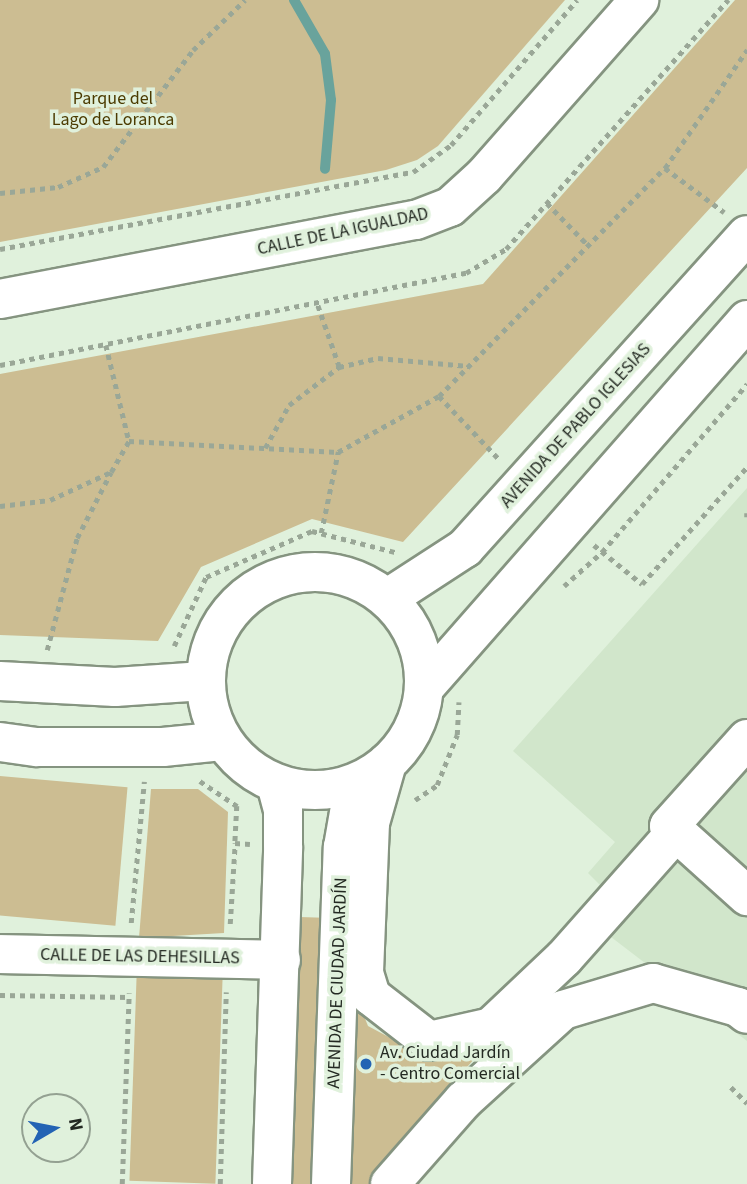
<!DOCTYPE html>
<meta charset="utf-8">
<style>
body{margin:0}
#map{position:relative;width:747px;height:1184px;overflow:hidden;background:#e0f1dc;font-family:"Source Sans 3",sans-serif}
div>[style]{position:absolute}
.built>*{inset:0;background:#d1e6cb}
.green>*{inset:0;background:#ccbd92;transform-origin:0 0}
.stream>*{height:10px;margin:-5px;padding:0 5px;transform-origin:5px;border-radius:5px;background:#69a39c}
.path>*{height:4.5px;margin-top:-2.25px;transform-origin:0;background:repeating-linear-gradient(90deg,#9aa797 0 5px,transparent 0 10px)}
.roads{filter:drop-shadow(2px 0 #859480) drop-shadow(-2px 0 #859480) drop-shadow(0 2px #859480) drop-shadow(0 -2px #859480)}
.minor>*{height:38px;margin:-19px;padding:0 19px;transform-origin:19px;border-radius:19px;background:#fff}
.major>*{height:38px;margin:-19px;padding:0 19px;transform-origin:19px;border-radius:19px;background:#fff}
.major>.ring{margin:-19px;padding:0;box-sizing:content-box;background:none;border:38px solid #fff;border-radius:50%}
.dots>*{width:19px;height:19px;translate:-50% -50%;box-sizing:border-box;border:4px solid #e0f1dc;border-radius:50%}
span{translate:-50% -50%;white-space:nowrap;text-align:center;line-height:1.15;-webkit-text-stroke:7px #e0f1dc;paint-order:stroke}
.park-label{font-size:18px;color:#4b3b00}
.street-label{font-size:18px;color:#232922}
.poi-label{font-size:18px;color:#232922}
.left{translate:0 -50%;text-align:left}
.north{position:absolute;left:21px;top:1093px;width:70px;height:70px;box-sizing:border-box;background:#e0f1dc;border:2px solid #94a192;border-radius:50%;rotate:80deg;font-size:19px;font-weight:700;line-height:28px;text-align:center;color:#232922}
.north::after{content:'';display:block;margin:auto;width:24px;height:32px;background:#2363b4;clip-path:polygon(50% 0,100% 100%,50% 72%,0 100%)}
</style>
<div id="map">
<div class="built">
<div style="clip-path:polygon(747px 488px,747px 1041px,577px 911px,600px 885px,588px 873px,615px 842px,513px 751px)"></div>
</div>
<div class="green">
<div style="clip-path:polygon(0 0,565px 0,438px 146px,417px 160px,386px 170px,0 242px)"></div>
<div style="clip-path:polygon(735px 0,747px 0,747px 168px,403px 542px,312px 519px,201px 567px,158px 641px,0 635px,0 374px,483px 284px)"></div>
<div style="left:0;top:776px;width:128px;height:139px;rotate:5deg"></div>
<div style="clip-path:polygon(151px 789px,198px 789px,228px 812px,224px 933px,139px 938px)"></div>
<div style="left:299px;top:917px;width:25px;height:267px;rotate:2deg"></div>
<div style="left:223px;top:966px;width:218px;height:86px;rotate:92deg"></div>
<div style="clip-path:polygon(358px 1001px,368px 1026px,398px 1042px,435px 1051px,489px 1042px,390px 1155px,373px 1184px,351px 1184px)"></div>
</div>
<div class="stream">
<div style="left:294px;top:0;width:62px;rotate:60.1deg"></div>
<div style="left:325px;top:54px;width:46px;rotate:82.6deg"></div>
<div style="left:331px;top:100px;width:69px;rotate:95deg"></div>
</div>
<div class="path">
<div style="left:665px;top:168px;width:74px;rotate:36.7deg"></div>
<div style="left:0;top:193px;width:58px;rotate:-5.9deg"></div>
<div style="left:58px;top:187px;width:49px;rotate:-24deg"></div>
<div style="left:103px;top:167px;width:148px;rotate:-52.4deg"></div>
<div style="left:193px;top:50px;width:72px;rotate:-43.9deg"></div>
<div style="left:547px;top:203px;width:59px;rotate:45.7deg"></div>
<div style="left:0;top:249px;width:420px;rotate:-10.6deg"></div>
<div style="left:413px;top:172px;width:47px;rotate:-35.4deg"></div>
<div style="left:451px;top:145px;width:192px;rotate:-49deg"></div>
<div style="left:106px;top:345px;width:99px;rotate:76.5deg"></div>
<div style="left:0;top:365px;width:475px;rotate:-11.2deg"></div>
<div style="left:466px;top:273px;width:47px;rotate:-31deg"></div>
<div style="left:506px;top:249px;width:334px;rotate:-48.3deg"></div>
<div style="left:339px;top:367px;width:40px;rotate:-13deg"></div>
<div style="left:378px;top:358px;width:91px;rotate:5deg"></div>
<div style="left:439px;top:396px;width:87px;rotate:46.4deg"></div>
<div style="left:265px;top:448px;width:49px;rotate:-60.8deg"></div>
<div style="left:289px;top:405px;width:63px;rotate:-37.2deg"></div>
<div style="left:339px;top:367px;width:67px;rotate:-109.2deg"></div>
<div style="left:0;top:506px;width:50px;rotate:-6.8deg"></div>
<div style="left:50px;top:500px;width:67px;rotate:-24.7deg"></div>
<div style="left:111px;top:472px;width:36px;rotate:-60deg"></div>
<div style="left:129px;top:441px;width:209px;rotate:3deg"></div>
<div style="left:338px;top:452px;width:115px;rotate:-29deg"></div>
<div style="left:439px;top:396px;width:321px;rotate:-45.3deg"></div>
<div style="left:665px;top:168px;width:144px;rotate:-55.2deg"></div>
<div style="left:747px;top:513px;width:4px;rotate:90deg"></div>
<div style="left:321px;top:533px;width:83px;rotate:-78.1deg"></div>
<div style="left:594px;top:545px;width:62px;rotate:39.1deg"></div>
<div style="left:642px;top:584px;width:157px;rotate:-48.1deg"></div>
<div style="left:564px;top:586px;width:51px;rotate:-41.8deg"></div>
<div style="left:602px;top:552px;width:222px;rotate:-49.2deg"></div>
<div style="left:174px;top:646px;width:76px;rotate:-65.1deg"></div>
<div style="left:206px;top:577px;width:116px;rotate:-23.5deg"></div>
<div style="left:312px;top:531px;width:86px;rotate:14.2deg"></div>
<div style="left:47px;top:650px;width:116px;rotate:-75deg"></div>
<div style="left:77px;top:538px;width:74px;rotate:-62.7deg"></div>
<div style="left:200px;top:781px;width:45px;rotate:34deg"></div>
<div style="left:237px;top:806px;width:37px;rotate:93deg"></div>
<div style="left:415px;top:800px;width:27px;rotate:-34deg"></div>
<div style="left:437px;top:785px;width:54px;rotate:-68.2deg"></div>
<div style="left:457px;top:735px;width:33px;rotate:-87deg"></div>
<div style="left:131px;top:923px;width:142px;rotate:-84.7deg"></div>
<div style="left:230px;top:924px;width:81px;rotate:-86.5deg"></div>
<div style="left:235px;top:843px;width:15px;rotate:4deg"></div>
<div style="left:0;top:995px;width:129px;rotate:0.9deg"></div>
<div style="left:731px;top:1087px;width:23px;rotate:45deg"></div>
<div style="left:122px;top:1184px;width:191px;rotate:-87.9deg"></div>
<div style="left:220px;top:1184px;width:192px;rotate:-88.2deg"></div>
</div>
<div class="roads">
<div class="minor">
<div style="left:0;top:299px;width:423px;rotate:-10.8deg"></div>
<div style="left:416px;top:220px;width:36px;rotate:-21deg"></div>
<div style="left:450px;top:207px;width:46px;rotate:-42.4deg"></div>
<div style="left:484px;top:176px;width:235px;rotate:-48.6deg"></div>
<div style="left:387px;top:763px;width:62px;rotate:105.8deg"></div>
<div style="left:370px;top:823px;width:150px;rotate:92.3deg"></div>
<div style="left:364px;top:973px;width:24px;rotate:73deg"></div>
<div style="left:371px;top:996px;width:73px;rotate:37.8deg"></div>
<div style="left:429px;top:1041px;width:64px;rotate:-12.7deg"></div>
<div style="left:491px;top:1027px;width:100px;rotate:-43.4deg"></div>
<div style="left:564px;top:958px;width:169px;rotate:-48.4deg"></div>
<div style="left:676px;top:832px;width:9px;rotate:-139deg"></div>
<div style="left:669px;top:826px;width:117px;rotate:-48.1deg"></div>
<div style="left:676px;top:832px;width:96px;rotate:42deg"></div>
<div style="left:0;top:954px;width:281px;rotate:1.2deg"></div>
<div style="left:390px;top:1184px;width:111px;rotate:-48.7deg"></div>
<div style="left:463px;top:1101px;width:135px;rotate:-42.3deg"></div>
<div style="left:563px;top:1010px;width:94px;rotate:-16.7deg"></div>
<div style="left:653px;top:983px;width:88px;rotate:15.8deg"></div>
<div style="left:738px;top:1007px;width:11px;rotate:38deg"></div>
</div>
<div class="major">
<div class="ring" style="left:206px;top:572px;width:180px;height:180px"></div>
<div style="left:388px;top:598px;width:92px;rotate:-33deg"></div>
<div style="left:465px;top:548px;width:421px;rotate:-48deg"></div>
<div style="left:0;top:681px;width:115px;rotate:3deg"></div>
<div style="left:115px;top:687px;width:89px;rotate:-3.9deg"></div>
<div style="left:424px;top:688px;width:490px;rotate:-48.7deg"></div>
<div style="left:0;top:742px;width:37px;rotate:8deg"></div>
<div style="left:37px;top:747px;width:126px"></div>
<div style="left:163px;top:747px;width:59px;rotate:-5.8deg"></div>
<div style="left:272px;top:1184px;width:338px;rotate:-88.1deg"></div>
<div style="left:283px;top:846px;width:36px;rotate:-90deg"></div>
<div style="left:283px;top:810px;width:27px;rotate:-105deg"></div>
<div style="left:331px;top:1184px;width:337px;rotate:-88deg"></div>
<div style="left:343px;top:847px;width:64px;rotate:-80.1deg"></div>
</div>
</div>
<div class="dots">
<div style="left:366px;top:1064px;background:#2363b4"></div>
</div>
<div class="park-label">
<span style="left:113px;top:110px">Parque del<br>Lago de Loranca</span>
</div>
<div class="street-label">
<span style="left:343px;top:232px;rotate:-12deg">CALLE DE LA IGUALDAD</span>
<span style="left:576px;top:426px;rotate:-48deg">AVENIDA DE PABLO IGLESIAS</span>
<span style="left:140px;top:957px;rotate:1deg">CALLE DE LAS DEHESILLAS</span>
<span style="left:338px;top:983px;rotate:-88deg">AVENIDA DE CIUDAD JARDÍN</span>
</div>
<div class="poi-label">
<span class="left" style="left:380px;top:1064px">Av. Ciudad Jardín<br>- Centro Comercial</span>
</div>
<div class="north">N</div>
</div>
